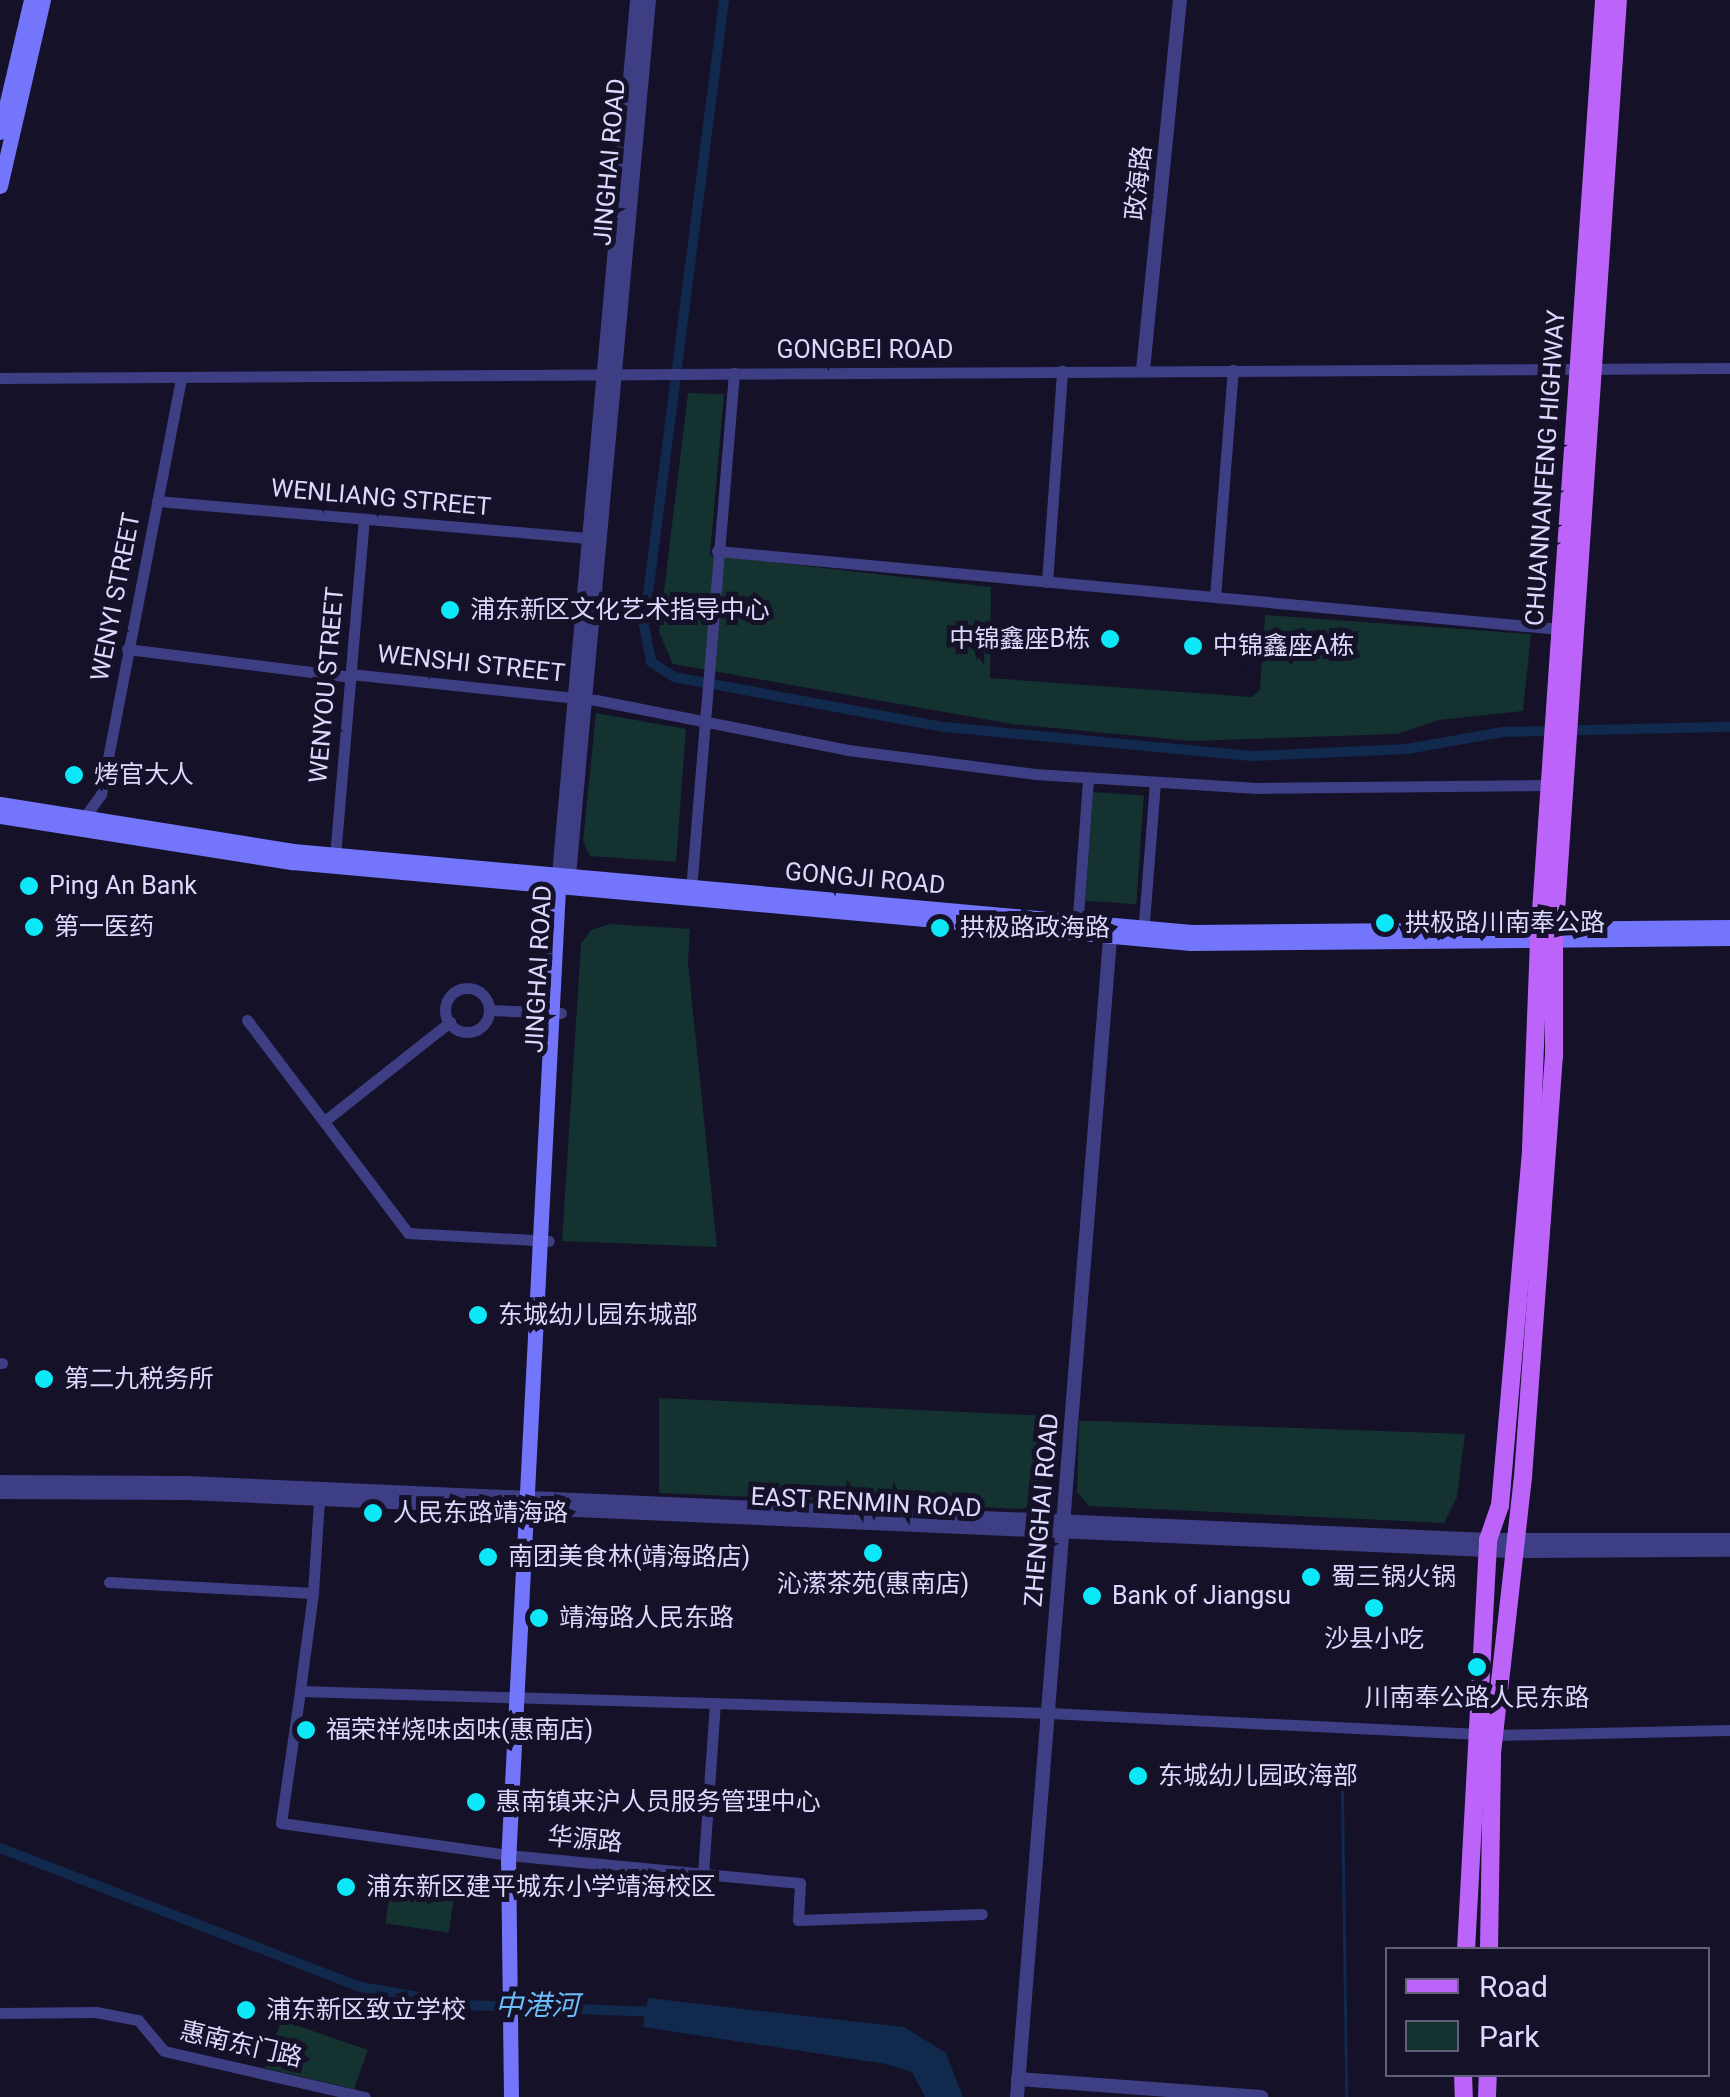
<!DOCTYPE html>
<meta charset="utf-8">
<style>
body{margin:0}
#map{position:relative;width:1730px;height:2097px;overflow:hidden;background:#141128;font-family:Roboto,"Noto Sans SC",sans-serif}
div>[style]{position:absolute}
.green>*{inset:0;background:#143230;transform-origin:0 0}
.water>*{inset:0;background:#10294c}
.stream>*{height:2.5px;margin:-1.25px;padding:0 1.25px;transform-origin:1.25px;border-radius:1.25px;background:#10294c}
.canal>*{height:10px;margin:-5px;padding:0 5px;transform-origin:5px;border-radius:5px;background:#10294c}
.minor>*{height:11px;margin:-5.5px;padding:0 5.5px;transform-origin:5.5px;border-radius:5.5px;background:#3e3e85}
.minor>.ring{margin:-5.5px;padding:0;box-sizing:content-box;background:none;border:11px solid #3e3e85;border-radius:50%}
.tertiary>*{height:14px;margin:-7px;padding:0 7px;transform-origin:7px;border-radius:7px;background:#3e3e85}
.secondary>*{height:15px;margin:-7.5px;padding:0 7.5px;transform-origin:7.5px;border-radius:7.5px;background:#7375fa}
.primary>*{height:18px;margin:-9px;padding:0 9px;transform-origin:9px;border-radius:9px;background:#bc64fa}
.dots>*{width:28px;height:28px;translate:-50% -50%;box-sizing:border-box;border:5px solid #141128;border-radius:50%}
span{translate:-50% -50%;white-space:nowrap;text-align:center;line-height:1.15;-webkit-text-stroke:10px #141128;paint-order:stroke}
.street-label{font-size:25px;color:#dcd9fe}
.poi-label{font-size:25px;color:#dcd9fe}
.left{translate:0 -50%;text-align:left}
.right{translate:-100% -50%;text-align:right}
.water-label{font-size:28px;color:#6bbdfa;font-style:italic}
.legend{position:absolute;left:1385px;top:1947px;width:325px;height:130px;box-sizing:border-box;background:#141128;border:2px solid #64617e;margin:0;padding:12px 18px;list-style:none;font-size:30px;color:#dcd9fe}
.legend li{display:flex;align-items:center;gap:20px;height:50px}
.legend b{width:50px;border:2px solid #64617e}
</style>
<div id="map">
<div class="green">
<div style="clip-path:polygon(688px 393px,724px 394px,710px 555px,991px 587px,990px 678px,1252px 697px,1260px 690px,1265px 615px,1531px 634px,1523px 711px,1439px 720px,1397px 734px,1192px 741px,1012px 724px,673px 664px,659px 632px)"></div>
<div style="clip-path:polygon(596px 713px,686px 729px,676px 862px,590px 856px,583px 841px)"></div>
<div style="left:1093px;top:792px;width:51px;height:109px;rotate:4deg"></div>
<div style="clip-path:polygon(610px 924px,690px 929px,688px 963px,717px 1247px,562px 1241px,581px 944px,591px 930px)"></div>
<div style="clip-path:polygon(659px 1398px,1050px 1416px,1045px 1484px,1024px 1509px,659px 1493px)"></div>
<div style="clip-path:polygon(1079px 1421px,1098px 1421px,1465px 1434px,1457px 1497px,1444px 1523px,1089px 1506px,1077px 1492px)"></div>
<div style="left:392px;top:1877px;width:64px;height:47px;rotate:8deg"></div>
<div style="clip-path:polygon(281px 2020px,368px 2050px,354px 2089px,265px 2068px)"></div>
</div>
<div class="water">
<div style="clip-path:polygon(648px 1998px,904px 2027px,946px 2053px,963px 2097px,925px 2097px,912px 2072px,886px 2064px,643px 2027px)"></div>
</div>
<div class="stream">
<div style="left:1342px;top:1758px;width:339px;rotate:89.2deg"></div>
</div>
<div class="canal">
<div style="left:724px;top:0;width:630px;rotate:97.29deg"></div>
<div style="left:644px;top:625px;width:38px;rotate:79deg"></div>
<div style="left:651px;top:662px;width:27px;rotate:33deg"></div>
<div style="left:674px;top:677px;width:276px;rotate:10.5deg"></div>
<div style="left:945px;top:727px;width:310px;rotate:5.4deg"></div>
<div style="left:1254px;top:756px;width:153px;rotate:-2.6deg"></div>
<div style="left:1407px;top:749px;width:97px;rotate:-10.1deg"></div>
<div style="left:1502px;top:732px;width:228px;rotate:-1.3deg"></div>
<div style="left:0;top:1848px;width:387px;rotate:21.1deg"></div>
<div style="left:361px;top:1987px;width:106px;rotate:9.8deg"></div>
<div style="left:465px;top:2005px;width:193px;rotate:2.1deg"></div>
</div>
<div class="minor">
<div style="left:0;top:378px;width:1730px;rotate:-0.33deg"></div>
<div style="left:157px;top:501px;width:441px;rotate:4.9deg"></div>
<div style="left:717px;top:551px;width:847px;rotate:5.29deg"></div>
<div style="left:1047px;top:582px;width:212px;rotate:-85.9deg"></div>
<div style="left:1215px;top:597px;width:228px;rotate:-85.5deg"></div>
<div style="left:127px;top:649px;width:226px;rotate:7.1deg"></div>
<div style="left:351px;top:674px;width:246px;rotate:6.1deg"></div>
<div style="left:596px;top:700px;width:257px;rotate:11.2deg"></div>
<div style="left:848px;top:750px;width:189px;rotate:7.3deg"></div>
<div style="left:1035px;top:774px;width:222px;rotate:3.6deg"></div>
<div style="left:1257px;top:788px;width:292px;rotate:-0.6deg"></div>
<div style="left:83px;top:819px;width:31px;rotate:-54deg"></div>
<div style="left:101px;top:794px;width:425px;rotate:-79.1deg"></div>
<div style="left:335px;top:856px;width:338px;rotate:-85.1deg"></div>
<div style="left:691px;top:890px;width:519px;rotate:-85.25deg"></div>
<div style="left:1077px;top:929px;width:150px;rotate:-85.8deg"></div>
<div style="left:1143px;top:935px;width:152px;rotate:-85.5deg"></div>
<div class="ring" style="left:445px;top:988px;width:33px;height:33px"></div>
<div style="left:489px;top:1010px;width:72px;rotate:2.4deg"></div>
<div style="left:247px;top:1020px;width:267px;rotate:52.9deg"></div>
<div style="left:408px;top:1233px;width:141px;rotate:3.2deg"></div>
<div style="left:327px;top:1119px;width:157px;rotate:-38.3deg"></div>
<div style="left:0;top:1363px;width:2px"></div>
<div style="left:109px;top:1582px;width:204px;rotate:3.1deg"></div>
<div style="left:313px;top:1593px;width:99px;rotate:97.6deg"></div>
<div style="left:300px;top:1691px;width:749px;rotate:1.68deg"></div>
<div style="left:1049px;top:1713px;width:446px;rotate:2.8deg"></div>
<div style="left:1494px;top:1735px;width:236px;rotate:-1.2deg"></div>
<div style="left:313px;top:1593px;width:94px;rotate:-86.3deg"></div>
<div style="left:300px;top:1691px;width:133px;rotate:98.2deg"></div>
<div style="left:281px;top:1823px;width:229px;rotate:8deg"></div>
<div style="left:508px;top:1855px;width:293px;rotate:5.5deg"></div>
<div style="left:800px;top:1883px;width:37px;rotate:93deg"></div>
<div style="left:798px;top:1920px;width:184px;rotate:-1.9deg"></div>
<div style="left:703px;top:1874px;width:170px;rotate:-86deg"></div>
<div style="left:0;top:2013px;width:96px;rotate:-0.6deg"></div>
<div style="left:96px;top:2012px;width:43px;rotate:10.8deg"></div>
<div style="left:138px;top:2020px;width:40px;rotate:50deg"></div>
<div style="left:164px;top:2051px;width:206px;rotate:12.9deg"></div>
</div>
<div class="tertiary">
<div style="left:1143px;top:370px;width:372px;rotate:-84.3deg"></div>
<div style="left:558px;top:886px;width:890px;rotate:-84.9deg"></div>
<div style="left:568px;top:886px;width:890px;rotate:-84.78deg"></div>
<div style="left:0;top:1482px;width:187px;rotate:0.3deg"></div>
<div style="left:187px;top:1483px;width:1302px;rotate:2.51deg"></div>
<div style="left:1488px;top:1540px;width:242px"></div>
<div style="left:0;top:1492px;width:187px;rotate:0.3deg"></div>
<div style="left:187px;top:1493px;width:1324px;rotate:2.51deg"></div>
<div style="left:1510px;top:1551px;width:220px;rotate:-0.3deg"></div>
<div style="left:1018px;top:2079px;width:244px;rotate:4.2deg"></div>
<div style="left:1017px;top:2097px;width:1174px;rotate:-85.41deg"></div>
</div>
<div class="secondary">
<div style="left:0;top:132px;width:136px;rotate:-76.8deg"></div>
<div style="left:0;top:186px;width:191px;rotate:-77deg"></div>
<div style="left:0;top:804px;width:297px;rotate:9.1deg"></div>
<div style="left:293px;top:851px;width:902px;rotate:5.15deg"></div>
<div style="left:1191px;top:932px;width:539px;rotate:-0.53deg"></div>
<div style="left:0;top:816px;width:296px;rotate:9deg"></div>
<div style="left:292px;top:862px;width:902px;rotate:5.15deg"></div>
<div style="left:1190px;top:943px;width:540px;rotate:-0.53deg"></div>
<div style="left:511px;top:2097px;width:235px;rotate:-90.7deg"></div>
<div style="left:508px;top:1862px;width:974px;rotate:-87.06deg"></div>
</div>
<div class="primary">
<div style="left:1466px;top:1950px;width:411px;rotate:-86.9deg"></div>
<div style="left:1488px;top:1540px;width:36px;rotate:-71deg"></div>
<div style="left:1500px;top:1506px;width:358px;rotate:-85deg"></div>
<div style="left:1531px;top:1149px;width:209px;rotate:-87.8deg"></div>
<div style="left:1539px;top:940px;width:942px;rotate:-86.04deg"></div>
<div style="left:1489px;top:1950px;width:197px;rotate:-89.1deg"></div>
<div style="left:1492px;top:1753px;width:278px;rotate:-83.6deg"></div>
<div style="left:1523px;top:1477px;width:422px;rotate:-85.8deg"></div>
<div style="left:1554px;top:1056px;width:116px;rotate:-90deg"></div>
<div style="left:1554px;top:940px;width:942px;rotate:-86.11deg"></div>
<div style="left:1463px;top:2074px;width:23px;rotate:88deg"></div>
<div style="left:1487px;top:2097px;width:23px;rotate:-88deg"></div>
</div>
<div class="dots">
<div style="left:450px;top:610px;background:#0ce8f7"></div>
<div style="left:1110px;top:639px;background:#0ce8f7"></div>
<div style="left:1193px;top:646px;background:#0ce8f7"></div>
<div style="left:74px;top:775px;background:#0ce8f7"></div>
<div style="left:29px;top:886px;background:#0ce8f7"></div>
<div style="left:1385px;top:923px;background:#0ce8f7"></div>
<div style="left:34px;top:927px;background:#0ce8f7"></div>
<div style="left:940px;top:928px;background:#0ce8f7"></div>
<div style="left:478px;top:1315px;background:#0ce8f7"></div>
<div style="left:44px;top:1379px;background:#0ce8f7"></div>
<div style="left:373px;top:1513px;background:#0ce8f7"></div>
<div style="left:873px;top:1553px;background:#0ce8f7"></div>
<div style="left:488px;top:1557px;background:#0ce8f7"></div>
<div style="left:1311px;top:1577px;background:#0ce8f7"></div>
<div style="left:1092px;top:1596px;background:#0ce8f7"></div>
<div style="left:1374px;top:1608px;background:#0ce8f7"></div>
<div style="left:539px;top:1618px;background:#0ce8f7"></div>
<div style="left:1477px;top:1667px;background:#0ce8f7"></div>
<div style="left:306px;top:1730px;background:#0ce8f7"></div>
<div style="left:1138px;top:1776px;background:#0ce8f7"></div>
<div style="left:476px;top:1802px;background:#0ce8f7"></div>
<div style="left:346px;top:1887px;background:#0ce8f7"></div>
<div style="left:246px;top:2010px;background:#0ce8f7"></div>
</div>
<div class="street-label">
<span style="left:610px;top:162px;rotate:-85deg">JINGHAI ROAD</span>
<span style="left:1139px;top:183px;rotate:-84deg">政海路</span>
<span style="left:865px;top:350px">GONGBEI ROAD</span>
<span style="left:1546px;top:468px;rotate:-86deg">CHUANNANFENG HIGHWAY</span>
<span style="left:381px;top:498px;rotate:5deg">WENLIANG STREET</span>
<span style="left:116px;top:597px;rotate:-79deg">WENYI STREET</span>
<span style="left:471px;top:664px;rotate:6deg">WENSHI STREET</span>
<span style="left:327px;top:685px;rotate:-85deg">WENYOU STREET</span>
<span style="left:865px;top:879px;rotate:5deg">GONGJI ROAD</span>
<span style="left:539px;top:969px;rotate:-87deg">JINGHAI ROAD</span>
<span style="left:866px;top:1503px;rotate:3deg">EAST RENMIN ROAD</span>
<span style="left:1042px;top:1510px;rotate:-85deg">ZHENGHAI ROAD</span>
<span style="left:585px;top:1840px;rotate:5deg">华源路</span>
<span style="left:241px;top:2045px;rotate:13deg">惠南东门路</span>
</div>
<div class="poi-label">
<span class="left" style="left:470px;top:610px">浦东新区文化艺术指导中心</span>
<span class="right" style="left:1090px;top:639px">中锦鑫座B栋</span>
<span class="left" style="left:1213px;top:646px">中锦鑫座A栋</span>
<span class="left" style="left:94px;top:775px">烤官大人</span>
<span class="left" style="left:49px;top:886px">Ping An Bank</span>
<span class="left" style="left:1405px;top:923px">拱极路川南奉公路</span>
<span class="left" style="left:54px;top:927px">第一医药</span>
<span class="left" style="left:960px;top:928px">拱极路政海路</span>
<span class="left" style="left:498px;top:1315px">东城幼儿园东城部</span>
<span class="left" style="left:64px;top:1379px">第二九税务所</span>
<span class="left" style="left:393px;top:1513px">人民东路靖海路</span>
<span class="left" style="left:508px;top:1557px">南团美食林(靖海路店)</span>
<span class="left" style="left:1331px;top:1577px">蜀三锅火锅</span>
<span style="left:873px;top:1584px">沁潆茶苑(惠南店)</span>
<span class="left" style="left:1112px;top:1596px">Bank of Jiangsu</span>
<span class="left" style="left:559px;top:1618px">靖海路人民东路</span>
<span style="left:1374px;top:1639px">沙县小吃</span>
<span style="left:1477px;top:1698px">川南奉公路人民东路</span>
<span class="left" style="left:326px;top:1730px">福荣祥烧味卤味(惠南店)</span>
<span class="left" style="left:1158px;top:1776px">东城幼儿园政海部</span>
<span class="left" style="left:496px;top:1802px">惠南镇来沪人员服务管理中心</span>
<span class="left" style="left:366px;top:1887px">浦东新区建平城东小学靖海校区</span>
<span class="left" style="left:266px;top:2010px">浦东新区致立学校</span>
</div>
<div class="water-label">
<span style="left:537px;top:2006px">中港河</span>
</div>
<ul class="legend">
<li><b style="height:12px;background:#bc64fa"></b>Road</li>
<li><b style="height:28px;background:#143230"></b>Park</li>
</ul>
</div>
